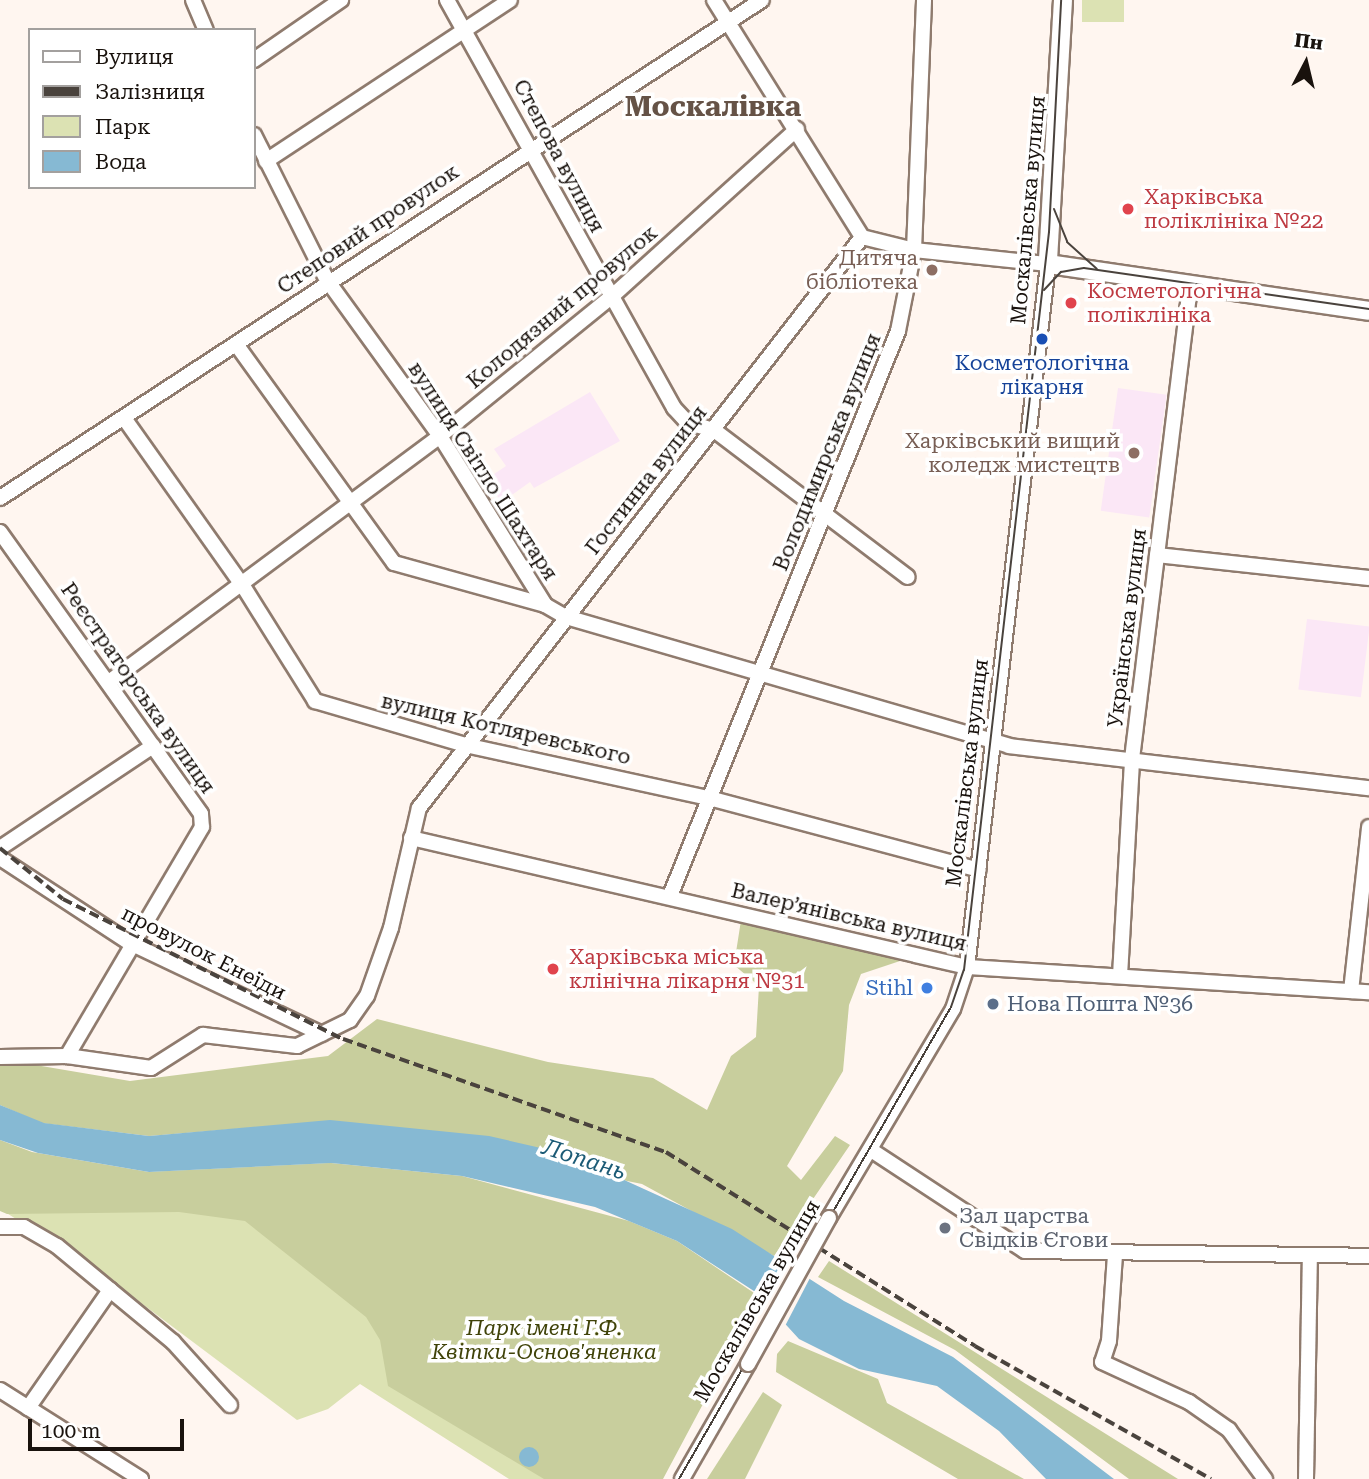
<!DOCTYPE html>
<meta charset="utf-8">
<style>
body{margin:0}
#map{position:relative;width:1369px;height:1479px;overflow:hidden;background:#fff6f0;font-family:"Roboto Serif",serif}
div>[style]{position:absolute}
.education>*{inset:0;background:#fbe7f6;transform-origin:0 0}
.green>*{inset:0;background:#dce2b3;transform-origin:0 0}
.forest>*{inset:0;background:#c8ce9d}
.water>*{inset:0;background:#86b9d3}
.round{border-radius:50%}
.pier>*{inset:0;background:#fff6f0}
.roads{filter:drop-shadow(2px 0 #8f7b6e) drop-shadow(-2px 0 #8f7b6e) drop-shadow(0 2px #8f7b6e) drop-shadow(0 -2px #8f7b6e)}
.minor>*{height:14px;margin:-7px;padding:0 7px;transform-origin:7px;border-radius:7px;background:#fff}
.major>*{height:18px;margin:-9px;padding:0 9px;transform-origin:9px;border-radius:9px;background:#fff}
.tram>*{height:2px;margin:-1px;padding:0 1px;transform-origin:1px;border-radius:1px;background:#4a433d}
.rail>*{height:3.5px;margin-top:-1.75px;transform-origin:0;background:repeating-linear-gradient(90deg,#4a433d 0 10px,transparent 0 15px)}
.bridges{filter:drop-shadow(2px 0 #8f7b6e) drop-shadow(-2px 0 #8f7b6e) drop-shadow(0 2px #8f7b6e) drop-shadow(0 -2px #8f7b6e)}
.minor-bridge>*{height:14px;margin:-7px;padding:0 7px;transform-origin:7px;border-radius:7px;background:#fff}
.dots>*{width:19px;height:19px;translate:-50% -50%;box-sizing:border-box;border:4px solid #fff;border-radius:50%}
span{translate:-50% -50%;white-space:nowrap;text-align:center;line-height:1.15;-webkit-text-stroke:7px #fff;paint-order:stroke}
.street-label{font-size:21px;color:#19120d}
.health-label{font-size:21px;color:#be3a42}
.left{translate:0 -50%;text-align:left}
.education-label{font-size:21px;color:#785e54}
.right{translate:-100% -50%;text-align:right}
.transit-label{font-size:21px;color:#164399}
.shop-label{font-size:21px;color:#366cbe}
.service-label{font-size:21px;color:#4e5e75}
.worship-label{font-size:21px;color:#5b616d}
.park-label{font-size:21px;color:#404309;font-style:italic}
.water-label{font-size:23px;color:#1c5b76;font-style:italic}
.district-label{font-size:28px;color:#655246;font-weight:700}
.legend{position:absolute;left:28px;top:28px;width:228px;height:161px;box-sizing:border-box;background:#fff;border:2px solid #a3a09e;margin:0;padding:9px 12px;list-style:none;font-size:21px;color:#19120d}
.legend li{display:flex;align-items:center;gap:14px;height:35px}
.legend b{width:35px;border:2px solid #a3a09e}
.north{position:absolute;left:1271px;top:28px;width:70px;height:70px;-webkit-text-stroke:5px #fff;paint-order:stroke;rotate:7deg;font-size:19px;font-weight:700;line-height:28px;text-align:center;color:#19120d}
.north::after{content:'';display:block;margin:auto;width:24px;height:32px;background:#19120d;clip-path:polygon(50% 0,100% 100%,50% 72%,0 100%)}
.scale{position:absolute;left:28px;top:1419px;width:156px;height:32px;box-sizing:border-box;border:4px solid #19120d;border-top:0;padding-left:9px;font-size:21px;line-height:24px;white-space:nowrap;color:#19120d;-webkit-text-stroke:5px #fff;paint-order:stroke}
</style>
<div id="map">
<div class="education">
<div style="left:1118px;top:388px;width:49px;height:124px;rotate:8deg"></div>
<div style="clip-path:polygon(590px 392px,620px 441px,534px 488px,530px 482px,502px 502px,485px 480px,506px 466px,494px 449px)"></div>
<div style="left:1307px;top:619px;width:63px;height:71px;rotate:7deg"></div>
</div>
<div class="green">
<div style="left:1082px;top:0;width:42px;height:22px"></div>
<div style="clip-path:polygon(331px 1163px,650px 1479px,509px 1479px,360px 1384px,328px 1409px,297px 1420px,89px 1264px,0 1209px,0 1194px,149px 1172px)"></div>
</div>
<div class="forest">
<div style="clip-path:polygon(742px 914px,856px 942px,903px 960px,861px 974px,849px 1005px,843px 1071px,787px 1166px,801px 1180px,835px 1136px,850px 1145px,774px 1256px,642px 1184px,333px 1121px,149px 1136px,41px 1123px,0 1105px,0 1059px,130px 1081px,328px 1056px,377px 1019px,548px 1062px,653px 1078px,707px 1110px,731px 1056px,756px 1037px,759px 986px,734px 965px)"></div>
<div style="clip-path:polygon(0 1140px,32px 1152px,149px 1172px,331px 1163px,462px 1176px,629px 1221px,677px 1241px,760px 1297px,663px 1479px,544px 1479px,388px 1386px,380px 1340px,366px 1317px,245px 1221px,179px 1212px,7px 1214px,0 1211px)"></div>
<div style="clip-path:polygon(829px 1261px,1178px 1479px,1129px 1479px,955px 1350px,818px 1277px)"></div>
<div style="clip-path:polygon(788px 1341px,878px 1379px,887px 1403px,1024px 1479px,958px 1479px,776px 1372px,777px 1354px)"></div>
<div style="clip-path:polygon(763px 1392px,782px 1405px,745px 1479px,707px 1479px)"></div>
</div>
<div class="water">
<div style="clip-path:polygon(0 1105px,44px 1123px,149px 1136px,330px 1120px,489px 1136px,567px 1154px,732px 1229px,844px 1301px,953px 1357px,1114px 1479px,1046px 1479px,999px 1431px,937px 1386px,859px 1369px,799px 1339px,757px 1293px,677px 1241px,595px 1207px,462px 1176px,331px 1163px,149px 1172px,38px 1153px,0 1140px)"></div>
<div class="round" style="left:519px;top:1447px;width:20px;height:20px"></div>
</div>
<div class="pier">
<div style="clip-path:polygon(785px 1259px,811px 1276px,784px 1328px,761px 1303px)"></div>
</div>
<div class="roads">
<div class="minor">
<div style="left:193px;top:0;width:33px;rotate:67deg"></div>
<div style="left:447px;top:0;width:467px;rotate:60.9deg"></div>
<div style="left:674px;top:408px;width:21px;rotate:47deg"></div>
<div style="left:688px;top:423px;width:27px;rotate:15deg"></div>
<div style="left:714px;top:430px;width:243px;rotate:37.2deg"></div>
<div style="left:714px;top:0;width:279px;rotate:58deg"></div>
<div style="left:862px;top:237px;width:54px;rotate:14deg"></div>
<div style="left:914px;top:250px;width:135px;rotate:6deg"></div>
<div style="left:1048px;top:264px;width:708px;rotate:96.57deg"></div>
<div style="left:967px;top:967px;width:44px;rotate:108.4deg"></div>
<div style="left:953px;top:1009px;width:243px;rotate:120.7deg"></div>
<div style="left:254px;top:60px;width:106px;rotate:-34.6deg"></div>
<div style="left:254px;top:135px;width:162px;rotate:63.3deg"></div>
<div style="left:327px;top:280px;width:193px;rotate:54.1deg"></div>
<div style="left:440px;top:436px;width:199px;rotate:58.1deg"></div>
<div style="left:545px;top:605px;width:24px;rotate:30deg"></div>
<div style="left:566px;top:617px;width:461px;rotate:16.2deg"></div>
<div style="left:1009px;top:746px;width:362px;rotate:6.7deg"></div>
<div style="left:266px;top:161px;width:292px;rotate:-33.4deg"></div>
<div style="left:236px;top:344px;width:270px;rotate:54.2deg"></div>
<div style="left:394px;top:563px;width:157px;rotate:15.5deg"></div>
<div style="left:124px;top:418px;width:206px;rotate:54.7deg"></div>
<div style="left:243px;top:586px;width:136px;rotate:57.9deg"></div>
<div style="left:315px;top:701px;width:156px;rotate:16.3deg"></div>
<div style="left:465px;top:745px;width:250px;rotate:12.3deg"></div>
<div style="left:709px;top:798px;width:279px;rotate:14.9deg"></div>
<div style="left:0;top:498px;width:910px;rotate:-33.17deg"></div>
<div style="left:0;top:532px;width:346px;rotate:54.5deg"></div>
<div style="left:201px;top:814px;width:13px;rotate:86deg"></div>
<div style="left:202px;top:827px;width:266px;rotate:120.5deg"></div>
<div style="left:1157px;top:555px;width:213px;rotate:6.2deg"></div>
<div style="left:109px;top:682px;width:412px;rotate:-36.6deg"></div>
<div style="left:440px;top:436px;width:219px;rotate:-39.1deg"></div>
<div style="left:610px;top:298px;width:252px;rotate:-42.1deg"></div>
<div style="left:411px;top:838px;width:571px;rotate:13.06deg"></div>
<div style="left:967px;top:967px;width:403px;rotate:3.6deg"></div>
<div style="left:0;top:848px;width:184px;rotate:-33.7deg"></div>
<div style="left:0;top:858px;width:155px;rotate:33.2deg"></div>
<div style="left:130px;top:943px;width:212px;rotate:25.4deg"></div>
<div style="left:670px;top:896px;width:609px;rotate:-68.02deg"></div>
<div style="left:898px;top:331px;width:83px;rotate:-78.8deg"></div>
<div style="left:914px;top:250px;width:250px;rotate:-87.7deg"></div>
<div style="left:1120px;top:976px;width:217px;rotate:-86.8deg"></div>
<div style="left:1132px;top:759px;width:477px;rotate:-83deg"></div>
<div style="left:1351px;top:991px;width:165px;rotate:-83.7deg"></div>
<div style="left:0;top:1057px;width:67px;rotate:-0.9deg"></div>
<div style="left:67px;top:1056px;width:85px;rotate:8.1deg"></div>
<div style="left:151px;top:1068px;width:62px;rotate:-32.4deg"></div>
<div style="left:203px;top:1035px;width:95px;rotate:6.7deg"></div>
<div style="left:297px;top:1046px;width:59px;rotate:-26.1deg"></div>
<div style="left:350px;top:1020px;width:29px;rotate:-55deg"></div>
<div style="left:367px;top:996px;width:72px;rotate:-70.6deg"></div>
<div style="left:391px;top:928px;width:123px;rotate:-76.9deg"></div>
<div style="left:419px;top:808px;width:723px;rotate:-52.19deg"></div>
<div style="left:871px;top:1150px;width:184px;rotate:33.3deg"></div>
<div style="left:1025px;top:1251px;width:344px;rotate:0.8deg"></div>
<div style="left:0;top:1227px;width:24px"></div>
<div style="left:24px;top:1227px;width:38px;rotate:30deg"></div>
<div style="left:57px;top:1246px;width:151px;rotate:39.6deg"></div>
<div style="left:173px;top:1342px;width:85px;rotate:47.9deg"></div>
<div style="left:1115px;top:1255px;width:86px;rotate:94deg"></div>
<div style="left:1109px;top:1341px;width:22px;rotate:108deg"></div>
<div style="left:1102px;top:1362px;width:96px;rotate:24.7deg"></div>
<div style="left:1189px;top:1402px;width:49px;rotate:35deg"></div>
<div style="left:1229px;top:1430px;width:61px;rotate:53.7deg"></div>
<div style="left:0;top:1390px;width:167px;rotate:32.3deg"></div>
<div style="left:28px;top:1408px;width:144px;rotate:-55.2deg"></div>
<div style="left:682px;top:1479px;width:133px;rotate:-60.1deg"></div>
<div style="left:1306px;top:1479px;width:223px;rotate:-89deg"></div>
</div>
<div class="major">
<div style="left:1063px;top:0;width:264px;rotate:93.3deg"></div>
<div style="left:1048px;top:264px;width:324px;rotate:8.3deg"></div>
</div>
</div>
<div class="tram">
<div style="left:1054px;top:209px;width:35px;rotate:68deg"></div>
<div style="left:1067px;top:242px;width:40px;rotate:42deg"></div>
<div style="left:1044px;top:290px;width:25px;rotate:-47deg"></div>
<div style="left:1061px;top:272px;width:23px;rotate:-10deg"></div>
<div style="left:1084px;top:268px;width:288px;rotate:8.2deg"></div>
<div style="left:679px;top:1479px;width:545px;rotate:-60.05deg"></div>
<div style="left:951px;top:1007px;width:39px;rotate:-71deg"></div>
<div style="left:964px;top:970px;width:743px;rotate:-83.43deg"></div>
<div style="left:1049px;top:232px;width:232px;rotate:-87deg"></div>
</div>
<div class="rail">
<div style="left:0;top:848px;width:81px;rotate:39deg"></div>
<div style="left:63px;top:899px;width:313px;rotate:26.6deg"></div>
<div style="left:343px;top:1039px;width:342px;rotate:19.3deg"></div>
<div style="left:666px;top:1152px;width:365px;rotate:32.1deg"></div>
<div style="left:975px;top:1346px;width:271px;rotate:29.4deg"></div>
</div>
<div class="bridges">
<div class="minor-bridge">
<div style="left:748px;top:1364px;width:167px;rotate:-61deg"></div>
</div>
</div>
<div class="dots">
<div style="left:1128px;top:209px;background:#e0444e"></div>
<div style="left:932px;top:270px;background:#8d6e63"></div>
<div style="left:1071px;top:303px;background:#e0444e"></div>
<div style="left:1042px;top:339px;background:#1a4fb4"></div>
<div style="left:1134px;top:453px;background:#8d6e63"></div>
<div style="left:553px;top:969px;background:#e0444e"></div>
<div style="left:927px;top:988px;background:#3f7fe0"></div>
<div style="left:993px;top:1004px;background:#5c6f8a"></div>
<div style="left:945px;top:1228px;background:#6b7280"></div>
</div>
<div class="street-label">
<span style="left:559px;top:156px;rotate:62deg">Степова вулиця</span>
<span style="left:1028px;top:210px;rotate:-85deg">Москалівська вулиця</span>
<span style="left:368px;top:229px;rotate:-34deg">Степовий провулок</span>
<span style="left:562px;top:307px;rotate:-40deg">Колодязний провулок</span>
<span style="left:827px;top:452px;rotate:-68deg">Володимирська вулиця</span>
<span style="left:483px;top:471px;rotate:57deg">вулиця Світло Шахтаря</span>
<span style="left:646px;top:480px;rotate:-52deg">Гостинна вулиця</span>
<span style="left:1127px;top:628px;rotate:-83deg">Українська вулиця</span>
<span style="left:138px;top:688px;rotate:55deg">Реєстраторська вулиця</span>
<span style="left:506px;top:729px;rotate:13deg">вулиця Котляревського</span>
<span style="left:967px;top:773px;rotate:-83deg">Москалівська вулиця</span>
<span style="left:849px;top:917px;rotate:13deg">Валер’янівська вулиця</span>
<span style="left:204px;top:953px;rotate:27deg">провулок Енеїди</span>
<span style="left:757px;top:1301px;rotate:-60deg">Москалівська вулиця</span>
</div>
<div class="health-label">
<span class="left" style="left:1144px;top:209px">Харківська<br>поліклініка №22</span>
<span class="left" style="left:1087px;top:303px">Косметологічна<br>поліклініка</span>
<span class="left" style="left:569px;top:969px">Харківська міська<br>клінічна лікарня №31</span>
</div>
<div class="education-label">
<span class="right" style="left:918px;top:270px">Дитяча<br>бібліотека</span>
<span class="right" style="left:1120px;top:453px">Харківський вищий<br>коледж мистецтв</span>
</div>
<div class="transit-label">
<span style="left:1042px;top:375px">Косметологічна<br>лікарня</span>
</div>
<div class="shop-label">
<span class="right" style="left:913px;top:988px">Stihl</span>
</div>
<div class="service-label">
<span class="left" style="left:1007px;top:1004px">Нова Пошта №36</span>
</div>
<div class="worship-label">
<span class="left" style="left:959px;top:1228px">Зал царства<br>Свідків Єгови</span>
</div>
<div class="park-label">
<span style="left:544px;top:1340px">Парк імені Г.Ф.<br>Квітки-Основ'яненка</span>
</div>
<div class="water-label">
<span style="left:584px;top:1160px;rotate:18deg">Лопань</span>
</div>
<div class="district-label">
<span style="left:713px;top:107px">Москалівка</span>
</div>
<ul class="legend">
<li><b style="height:9px;background:#fff"></b>Вулиця</li>
<li><b style="height:9px;background:#4a433d"></b>Залізниця</li>
<li><b style="height:19px;background:#dce2b3"></b>Парк</li>
<li><b style="height:19px;background:#86b9d3"></b>Вода</li>
</ul>
<div class="north">Пн</div>
<div class="scale">100 m</div>
</div>
